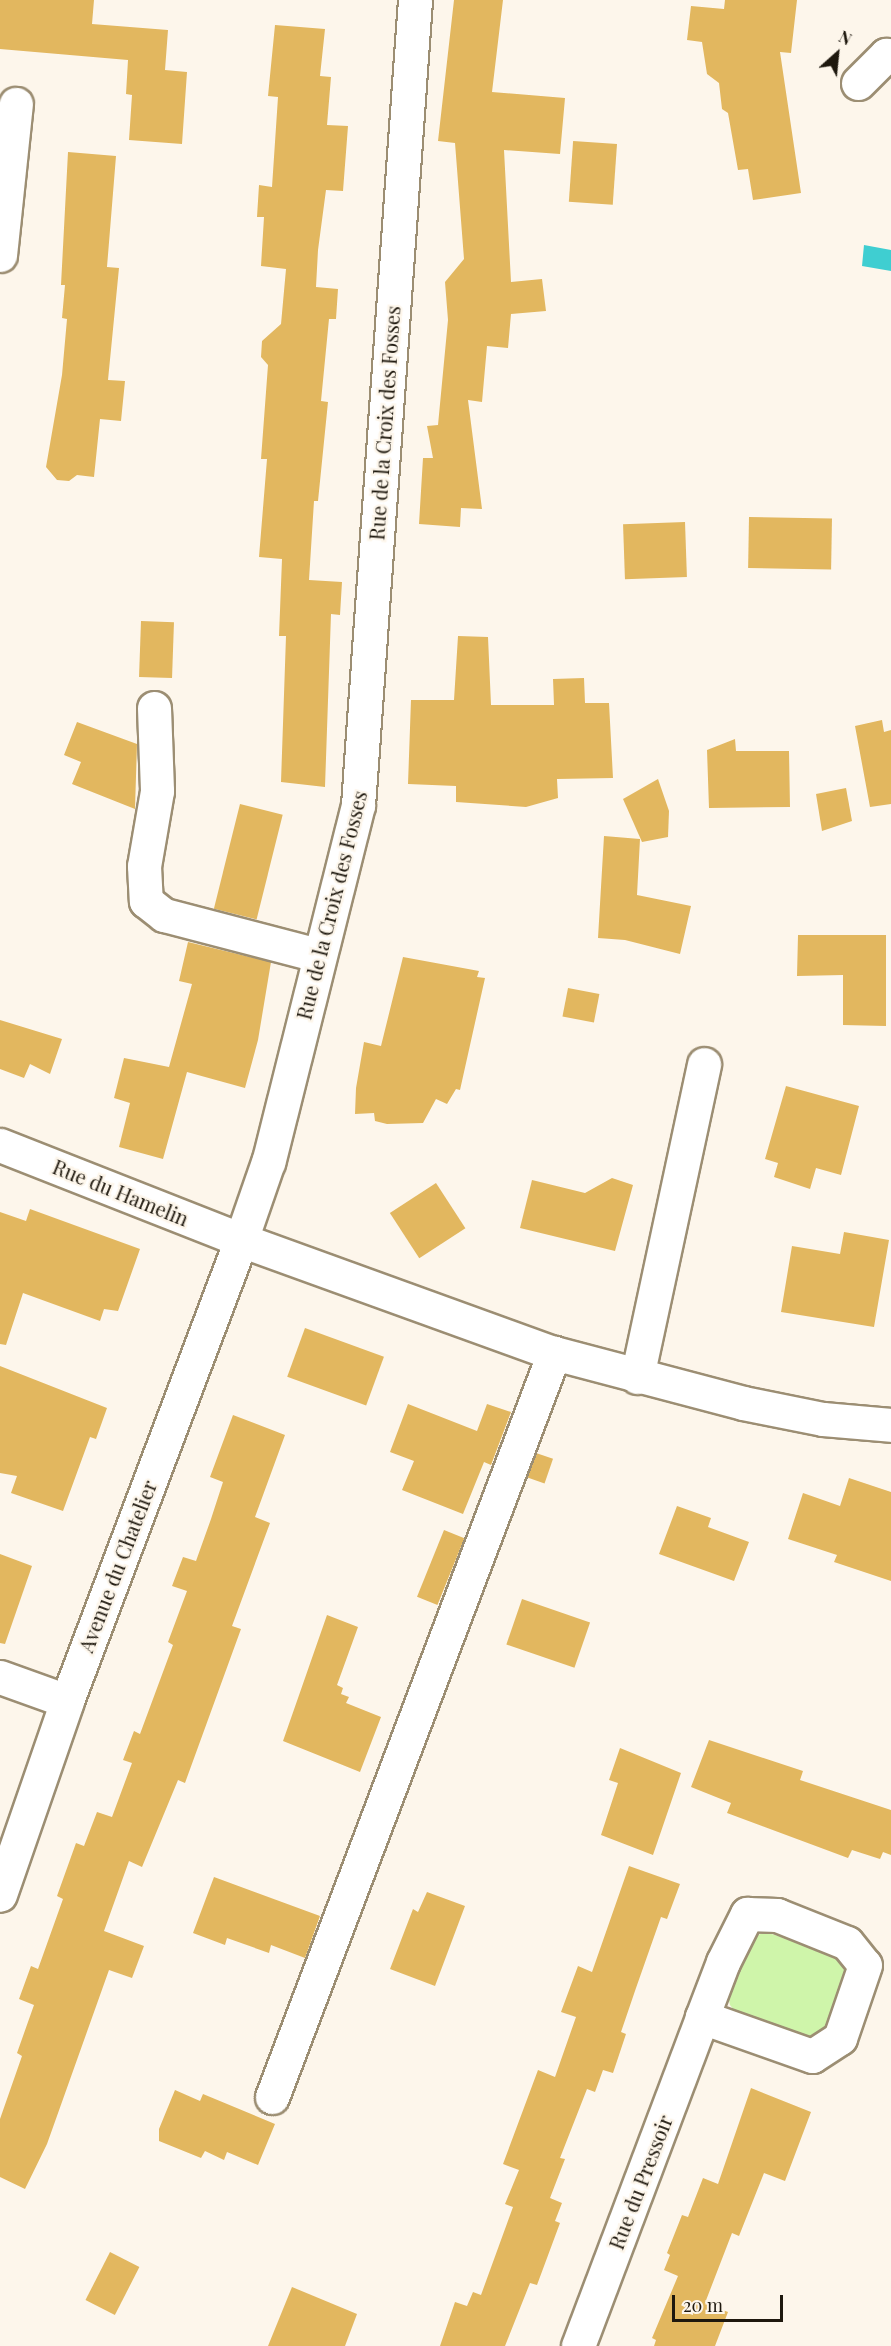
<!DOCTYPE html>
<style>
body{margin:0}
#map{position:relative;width:891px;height:2346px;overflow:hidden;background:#fdf6eb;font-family:"Playfair Display",serif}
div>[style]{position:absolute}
.green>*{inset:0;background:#cff5aa}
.water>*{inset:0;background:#3fced1}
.building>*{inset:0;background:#e2b75f;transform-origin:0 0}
.roads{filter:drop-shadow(2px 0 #9c8e73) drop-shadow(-2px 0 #9c8e73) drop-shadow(0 2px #9c8e73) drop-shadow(0 -2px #9c8e73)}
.minor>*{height:33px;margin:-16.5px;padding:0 16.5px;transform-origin:16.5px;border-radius:16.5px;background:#fff}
span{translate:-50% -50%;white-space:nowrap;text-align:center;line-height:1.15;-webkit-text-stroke:4.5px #fdf6eb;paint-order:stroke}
.street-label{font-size:20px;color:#1e180e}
.north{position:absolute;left:807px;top:24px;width:60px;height:60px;-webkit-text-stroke:4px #fdf6eb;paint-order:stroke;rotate:27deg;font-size:16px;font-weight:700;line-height:24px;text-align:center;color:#1e180e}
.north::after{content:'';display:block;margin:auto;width:21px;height:27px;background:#1e180e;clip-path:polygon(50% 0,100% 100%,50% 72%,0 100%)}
.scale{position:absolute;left:672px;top:2295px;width:111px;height:27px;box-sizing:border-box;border:3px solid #1e180e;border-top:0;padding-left:8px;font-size:18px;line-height:21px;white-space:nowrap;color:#1e180e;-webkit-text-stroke:4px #fdf6eb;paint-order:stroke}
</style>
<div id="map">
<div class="green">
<div style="clip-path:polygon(765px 1932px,837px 1954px,844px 1963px,847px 1971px,830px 2026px,812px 2038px,737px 2014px,730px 2005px,728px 1996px,749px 1939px)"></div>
</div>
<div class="water">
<div style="clip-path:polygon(864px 245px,891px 250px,891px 271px,862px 266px)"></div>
</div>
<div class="building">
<div style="clip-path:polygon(0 0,94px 0,92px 24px,168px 30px,165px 70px,187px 72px,182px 144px,129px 140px,132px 95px,126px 94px,128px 60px,0 49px)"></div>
<div style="clip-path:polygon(454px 0,503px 0,492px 92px,565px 98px,560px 154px,504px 150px,511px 282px,542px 279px,546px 311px,511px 314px,508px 348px,487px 346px,482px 402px,468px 400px,482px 509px,461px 508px,460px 527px,419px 524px,423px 458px,433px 458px,427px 426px,438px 425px,448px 320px,445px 282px,464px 259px,455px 143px,438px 141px)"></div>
<div style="clip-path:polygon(725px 0,797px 0,791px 53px,780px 52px,801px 193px,753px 200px,748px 169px,738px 170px,728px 113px,722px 109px,719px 83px,707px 74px,702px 42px,687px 40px,691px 6px,724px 9px)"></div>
<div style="clip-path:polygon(275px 25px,325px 29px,320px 76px,331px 77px,327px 125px,348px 126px,343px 191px,326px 190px,318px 250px,316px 287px,338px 289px,336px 319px,329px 319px,321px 401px,328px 402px,318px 501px,314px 501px,309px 580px,342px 582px,340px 615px,331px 614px,325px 787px,281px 782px,286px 636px,279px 636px,282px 559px,259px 557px,267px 459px,261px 459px,268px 365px,261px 357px,262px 341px,281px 324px,286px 269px,261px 266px,264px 217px,257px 217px,259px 185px,272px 187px,278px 97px,268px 96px)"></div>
<div style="left:617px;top:144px;width:61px;height:44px;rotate:94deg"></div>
<div style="clip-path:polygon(68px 152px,116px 156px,107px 267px,119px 268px,108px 380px,125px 381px,121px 421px,100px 419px,94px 477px,77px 475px,69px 481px,57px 480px,46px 467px,62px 375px,67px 319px,62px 318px,65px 285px,61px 285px)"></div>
<div style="left:749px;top:517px;width:83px;height:51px;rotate:1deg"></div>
<div style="left:685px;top:522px;width:55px;height:62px;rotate:88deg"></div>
<div style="left:141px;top:621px;width:33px;height:56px;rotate:2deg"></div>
<div style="clip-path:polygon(458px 636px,488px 637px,491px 705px,554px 705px,553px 679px,584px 678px,585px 703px,609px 703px,613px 778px,557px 779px,558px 798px,526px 807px,456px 802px,456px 786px,408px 784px,411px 700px,454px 700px)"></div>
<div style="clip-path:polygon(882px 720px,884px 732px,891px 730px,891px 804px,870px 807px,855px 726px)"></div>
<div style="clip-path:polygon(77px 722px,137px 744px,135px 809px,72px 784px,81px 762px,64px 755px)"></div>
<div style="clip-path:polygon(735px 739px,736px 751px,789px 751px,790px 807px,709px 808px,707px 750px)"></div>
<div style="clip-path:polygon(658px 779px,669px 811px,668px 837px,642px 842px,623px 799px)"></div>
<div style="clip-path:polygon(846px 788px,852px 821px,822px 831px,816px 794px)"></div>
<div style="left:240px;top:804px;width:44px;height:108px;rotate:14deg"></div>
<div style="clip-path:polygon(604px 836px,640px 839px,637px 895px,691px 906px,680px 954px,625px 940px,598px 938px)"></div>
<div style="clip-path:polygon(798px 935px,886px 935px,886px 1026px,843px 1025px,843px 975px,797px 976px)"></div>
<div style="clip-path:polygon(188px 942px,271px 962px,258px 1040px,245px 1088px,187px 1072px,163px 1159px,119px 1147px,130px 1103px,114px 1098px,124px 1058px,169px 1067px,192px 984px,179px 981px)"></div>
<div style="clip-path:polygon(403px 957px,479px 971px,477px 977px,485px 978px,460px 1090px,456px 1089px,447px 1104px,436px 1099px,423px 1123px,387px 1124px,375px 1121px,374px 1113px,355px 1114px,356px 1088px,364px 1042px,381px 1046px)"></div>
<div style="left:568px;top:988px;width:32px;height:29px;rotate:11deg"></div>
<div style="clip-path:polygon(0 1020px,62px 1039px,50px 1074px,30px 1064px,24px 1078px,0 1069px)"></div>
<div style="clip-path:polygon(786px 1086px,859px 1106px,841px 1175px,816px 1168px,810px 1189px,774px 1177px,778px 1163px,765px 1159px)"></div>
<div style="clip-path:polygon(612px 1178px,633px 1185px,615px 1251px,520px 1228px,532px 1180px,585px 1193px)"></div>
<div style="left:436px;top:1183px;width:54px;height:55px;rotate:57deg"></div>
<div style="clip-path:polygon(30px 1209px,140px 1249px,118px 1311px,104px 1309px,100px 1321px,23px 1293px,6px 1345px,0 1344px,0 1212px,26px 1221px)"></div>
<div style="clip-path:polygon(844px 1232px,889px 1240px,874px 1327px,781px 1312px,792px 1246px,840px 1254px)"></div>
<div style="left:305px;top:1328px;width:84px;height:52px;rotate:20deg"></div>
<div style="clip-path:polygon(0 1366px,107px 1408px,96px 1439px,90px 1437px,63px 1511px,11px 1493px,17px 1476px,0 1473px)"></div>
<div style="clip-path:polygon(408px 1404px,477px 1431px,487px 1404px,511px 1412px,491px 1465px,484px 1462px,463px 1514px,402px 1490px,414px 1461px,390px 1452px)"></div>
<div style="clip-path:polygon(233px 1415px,285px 1435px,255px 1517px,270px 1523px,232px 1626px,241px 1629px,185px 1783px,178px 1780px,142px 1867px,129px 1861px,104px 1931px,144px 1946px,132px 1978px,109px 1970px,47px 2144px,25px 2189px,0 2177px,0 2119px,22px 2056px,17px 2053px,34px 2005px,19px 1999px,31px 1966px,38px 1969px,63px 1899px,57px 1896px,76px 1843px,84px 1846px,97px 1812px,112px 1817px,132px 1763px,123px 1760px,134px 1731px,140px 1734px,173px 1645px,168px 1642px,187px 1591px,172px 1586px,183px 1557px,196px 1561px,211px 1519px,223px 1482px,210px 1477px)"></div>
<div style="left:536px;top:1453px;width:18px;height:26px;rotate:19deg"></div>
<div style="clip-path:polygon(849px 1478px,891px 1492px,891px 1581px,834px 1562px,837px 1555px,788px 1539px,803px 1493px,840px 1506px)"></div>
<div style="clip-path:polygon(677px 1506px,711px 1518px,708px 1527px,749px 1542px,734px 1581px,659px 1554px)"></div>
<div style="left:444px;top:1530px;width:22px;height:72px;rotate:22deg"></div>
<div style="clip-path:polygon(0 1554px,32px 1566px,5px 1644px,0 1643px)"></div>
<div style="left:522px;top:1599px;width:72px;height:48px;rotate:19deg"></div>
<div style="clip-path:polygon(327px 1615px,358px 1627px,337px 1685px,343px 1688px,341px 1694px,349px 1697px,346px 1703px,381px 1717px,360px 1772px,283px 1741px)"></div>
<div style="clip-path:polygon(709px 1740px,803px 1771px,800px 1780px,891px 1810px,891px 1855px,883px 1852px,880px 1859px,852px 1850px,848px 1858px,727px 1813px,731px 1803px,691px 1787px)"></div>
<div style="clip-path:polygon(620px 1748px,681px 1773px,653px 1855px,601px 1835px,618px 1783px,609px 1780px)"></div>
<div style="clip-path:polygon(629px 1866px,680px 1884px,667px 1919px,661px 1917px,636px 1988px,621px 2032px,626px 2034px,613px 2073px,603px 2070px,595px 2092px,587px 2089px,560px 2158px,565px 2159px,550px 2198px,562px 2203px,555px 2221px,560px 2223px,537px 2285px,530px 2283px,505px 2346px,440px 2346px,455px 2302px,467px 2306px,473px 2292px,481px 2295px,513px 2207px,505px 2204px,519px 2170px,503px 2164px,538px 2070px,555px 2077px,576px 2017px,561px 2012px,578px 1966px,592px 1972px)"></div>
<div style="clip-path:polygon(214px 1877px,320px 1916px,305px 1958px,271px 1945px,269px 1953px,227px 1938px,225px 1945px,193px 1933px)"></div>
<div style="clip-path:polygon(427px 1892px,465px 1906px,435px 1986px,390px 1969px,413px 1909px,418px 1912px)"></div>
<div style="clip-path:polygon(751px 2088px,811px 2112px,785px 2181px,764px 2173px,739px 2236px,732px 2233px,705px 2303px,728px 2312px,715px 2346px,654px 2346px,656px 2340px,652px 2338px,678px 2276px,664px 2270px,670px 2255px,667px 2253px,682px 2215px,688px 2217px,703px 2178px,718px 2184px)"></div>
<div style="clip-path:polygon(175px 2090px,200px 2101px,203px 2094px,275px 2124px,258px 2165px,227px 2152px,224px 2160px,205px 2151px,201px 2158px,159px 2141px,159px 2129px)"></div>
<div style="left:110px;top:2252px;width:33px;height:54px;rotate:27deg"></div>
<div style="clip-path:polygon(292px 2287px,357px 2314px,345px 2346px,268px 2346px)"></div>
</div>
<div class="roads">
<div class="minor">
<div style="left:415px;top:0;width:807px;rotate:94.05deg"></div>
<div style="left:358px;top:805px;width:368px;rotate:104.1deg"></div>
<div style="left:268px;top:1162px;width:83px;rotate:109.1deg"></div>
<div style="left:241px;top:1240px;width:333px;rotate:19.9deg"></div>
<div style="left:554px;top:1353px;width:196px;rotate:14.8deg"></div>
<div style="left:743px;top:1403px;width:82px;rotate:11.3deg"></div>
<div style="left:823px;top:1419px;width:68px;rotate:5deg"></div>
<div style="left:858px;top:83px;width:40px;rotate:-45deg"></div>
<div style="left:886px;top:55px;width:5px;rotate:11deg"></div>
<div style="left:0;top:255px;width:152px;rotate:-84deg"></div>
<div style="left:154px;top:708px;width:83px;rotate:87.9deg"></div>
<div style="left:157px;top:791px;width:76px;rotate:99.8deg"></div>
<div style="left:144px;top:866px;width:35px;rotate:87deg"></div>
<div style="left:146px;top:901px;width:23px;rotate:38deg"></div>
<div style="left:164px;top:915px;width:159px;rotate:14.6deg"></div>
<div style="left:0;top:1145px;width:259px;rotate:21.5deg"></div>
<div style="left:241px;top:1240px;width:493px;rotate:110.7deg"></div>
<div style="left:67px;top:1701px;width:205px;rotate:109.1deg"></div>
<div style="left:637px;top:1377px;width:320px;rotate:-77.9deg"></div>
<div style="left:0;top:1677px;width:71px;rotate:19.7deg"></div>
<div style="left:272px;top:2097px;width:796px;rotate:-69.24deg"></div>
<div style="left:578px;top:2346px;width:352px;rotate:-69.3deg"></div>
<div style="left:702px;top:2017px;width:59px;rotate:-69.1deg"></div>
<div style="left:723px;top:1962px;width:54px;rotate:-63.4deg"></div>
<div style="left:747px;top:1914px;width:30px;rotate:2deg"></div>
<div style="left:777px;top:1915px;width:75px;rotate:21.8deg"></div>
<div style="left:847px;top:1943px;width:28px;rotate:51deg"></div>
<div style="left:865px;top:1965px;width:77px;rotate:108.9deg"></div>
<div style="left:840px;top:2038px;width:33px;rotate:147deg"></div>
<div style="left:812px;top:2056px;width:117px;rotate:-160.5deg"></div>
</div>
</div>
<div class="street-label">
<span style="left:384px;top:423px;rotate:-86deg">Rue de la Croix des Fosses</span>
<span style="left:331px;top:905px;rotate:-76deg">Rue de la Croix des Fosses</span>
<span style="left:121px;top:1192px;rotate:22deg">Rue du Hamelin</span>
<span style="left:117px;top:1566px;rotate:-69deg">Avenue du Chatelier</span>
<span style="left:640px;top:2182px;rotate:-69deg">Rue du Pressoir</span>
</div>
<div class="north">N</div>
<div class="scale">20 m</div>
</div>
